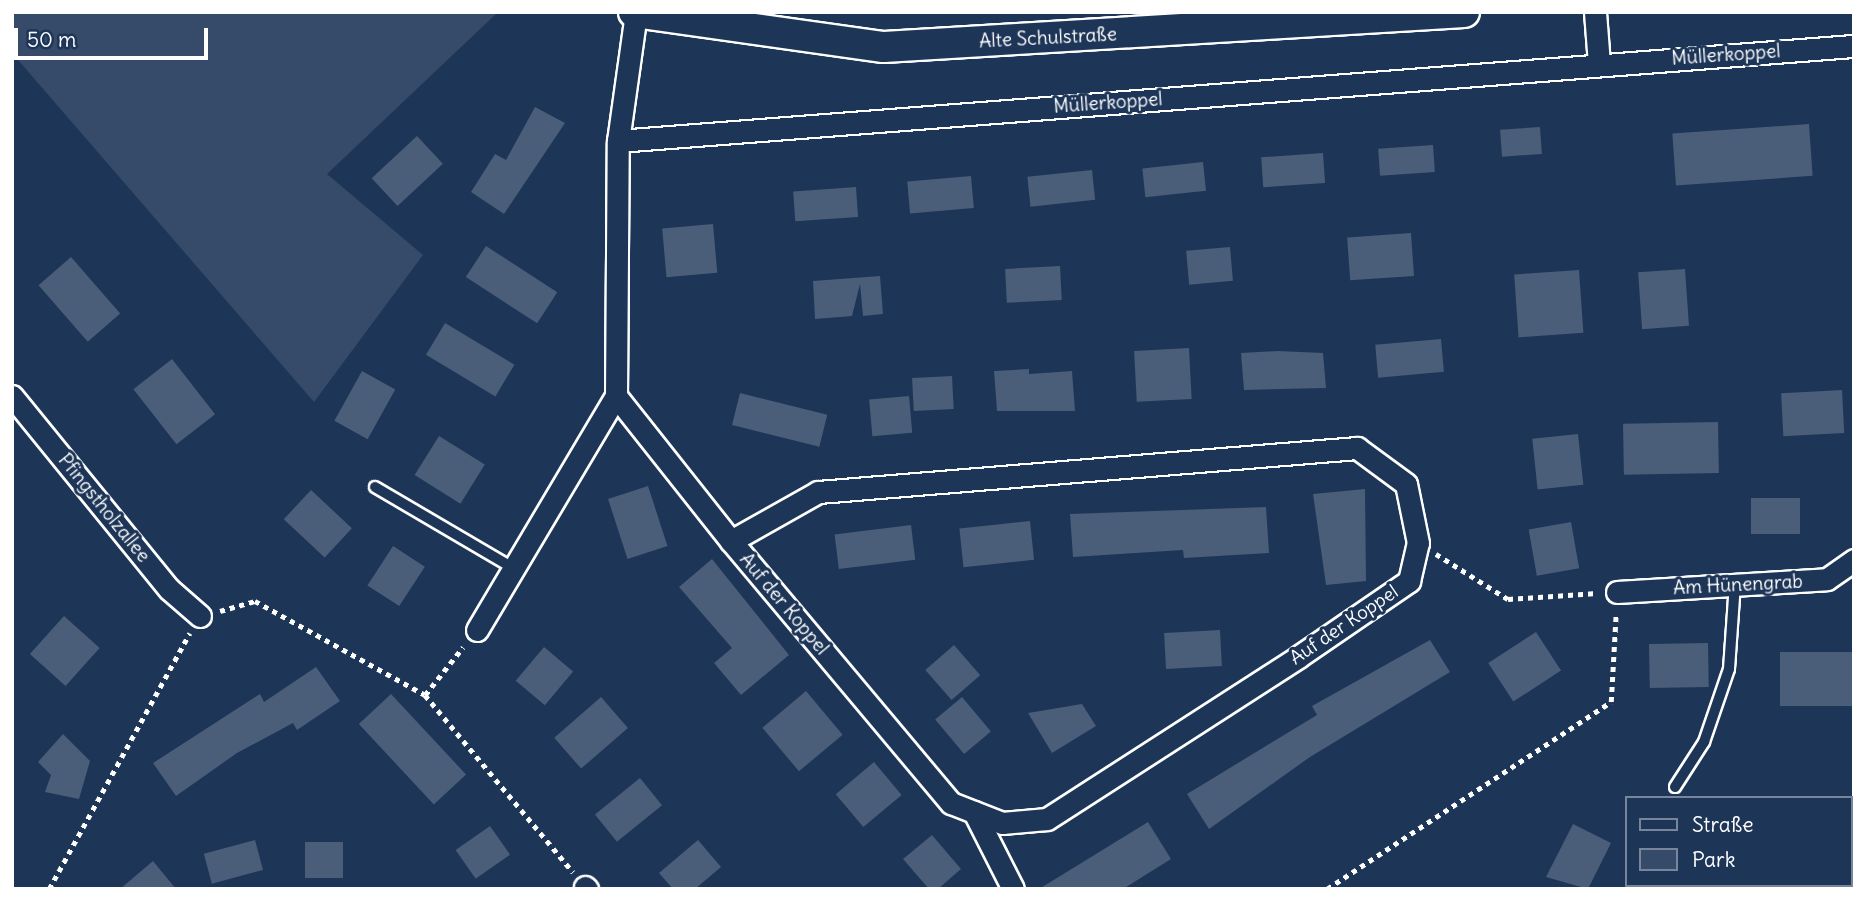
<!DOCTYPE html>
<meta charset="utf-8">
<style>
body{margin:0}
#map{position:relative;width:1866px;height:901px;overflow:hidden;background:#1d3557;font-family:Delius,sans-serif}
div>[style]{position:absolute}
.green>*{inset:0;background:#364b69}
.building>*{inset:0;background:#4a5d79;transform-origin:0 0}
.path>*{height:4.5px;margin-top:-2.25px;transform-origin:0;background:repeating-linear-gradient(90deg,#fff 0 5px,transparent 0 10px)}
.roads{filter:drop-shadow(2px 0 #fff) drop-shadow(-2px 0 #fff) drop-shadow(0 2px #fff) drop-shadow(0 -2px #fff)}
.lane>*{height:10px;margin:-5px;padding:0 5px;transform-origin:5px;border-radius:5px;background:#1d3557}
.street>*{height:21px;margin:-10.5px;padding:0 10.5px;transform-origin:10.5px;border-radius:10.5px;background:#1d3557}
.secondary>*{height:30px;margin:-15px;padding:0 15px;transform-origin:15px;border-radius:15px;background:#1d3557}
span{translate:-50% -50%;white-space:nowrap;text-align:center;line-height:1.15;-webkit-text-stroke:6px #1d3557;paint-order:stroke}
.street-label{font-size:19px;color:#fff}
.frame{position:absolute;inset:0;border:14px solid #fff;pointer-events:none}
.legend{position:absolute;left:1625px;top:796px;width:228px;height:91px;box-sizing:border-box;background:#1d3557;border:2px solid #77869a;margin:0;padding:9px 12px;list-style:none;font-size:21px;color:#fff}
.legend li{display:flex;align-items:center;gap:14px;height:35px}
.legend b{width:35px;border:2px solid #77869a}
.scale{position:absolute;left:14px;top:28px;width:194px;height:32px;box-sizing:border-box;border:4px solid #fff;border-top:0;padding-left:9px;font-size:21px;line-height:24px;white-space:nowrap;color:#fff;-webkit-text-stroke:5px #1d3557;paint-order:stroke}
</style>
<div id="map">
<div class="green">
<div style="clip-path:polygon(12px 12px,497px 13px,327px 174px,423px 255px,314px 402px,12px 53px)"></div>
</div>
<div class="building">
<div style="clip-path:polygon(535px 107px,565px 123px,504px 214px,471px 192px,495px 154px,506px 160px)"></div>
<div style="left:1809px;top:124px;width:52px;height:137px;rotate:86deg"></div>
<div style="left:1540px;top:127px;width:27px;height:40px;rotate:86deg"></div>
<div style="left:417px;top:136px;width:38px;height:62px;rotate:47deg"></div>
<div style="left:1433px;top:145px;width:27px;height:55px;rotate:86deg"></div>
<div style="left:1323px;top:153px;width:30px;height:62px;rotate:86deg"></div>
<div style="left:1203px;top:162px;width:29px;height:61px;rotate:84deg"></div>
<div style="left:1092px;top:170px;width:30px;height:65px;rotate:84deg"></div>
<div style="left:971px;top:176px;width:32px;height:64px;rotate:85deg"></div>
<div style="left:856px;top:187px;width:30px;height:63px;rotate:86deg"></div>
<div style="left:713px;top:224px;width:49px;height:51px;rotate:85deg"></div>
<div style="left:1411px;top:233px;width:43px;height:64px;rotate:86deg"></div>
<div style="left:486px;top:246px;width:85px;height:37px;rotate:33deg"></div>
<div style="left:1230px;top:247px;width:34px;height:44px;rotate:85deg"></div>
<div style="left:71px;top:257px;width:75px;height:43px;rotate:49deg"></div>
<div style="left:1060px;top:266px;width:34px;height:55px;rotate:87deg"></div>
<div style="left:1685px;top:269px;width:57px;height:47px;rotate:86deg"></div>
<div style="left:1579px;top:270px;width:63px;height:65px;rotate:86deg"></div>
<div style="clip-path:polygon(880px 276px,883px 314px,863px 316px,860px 284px,852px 316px,815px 319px,813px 281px)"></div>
<div style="left:445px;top:323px;width:81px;height:37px;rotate:31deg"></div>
<div style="left:1441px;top:339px;width:33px;height:66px;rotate:85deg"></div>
<div style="left:1189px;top:348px;width:51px;height:55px;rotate:87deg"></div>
<div style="clip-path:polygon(1278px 351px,1323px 353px,1326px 388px,1244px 390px,1241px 353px)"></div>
<div style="left:172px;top:359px;width:70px;height:49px;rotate:52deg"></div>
<div style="clip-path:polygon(1029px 369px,1029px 374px,1072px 371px,1075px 411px,997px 411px,994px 371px)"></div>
<div style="left:362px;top:371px;width:38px;height:57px;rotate:29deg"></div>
<div style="left:952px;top:376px;width:33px;height:40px;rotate:87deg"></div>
<div style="left:1842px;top:390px;width:43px;height:61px;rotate:87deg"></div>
<div style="left:740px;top:393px;width:90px;height:33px;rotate:14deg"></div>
<div style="left:909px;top:396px;width:37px;height:40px;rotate:85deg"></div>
<div style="left:1718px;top:422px;width:51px;height:95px;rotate:89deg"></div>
<div style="left:1578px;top:434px;width:51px;height:46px;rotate:84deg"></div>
<div style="left:439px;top:436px;width:54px;height:46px;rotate:32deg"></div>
<div style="left:648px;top:486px;width:63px;height:42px;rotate:72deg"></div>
<div style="clip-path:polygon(1365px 489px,1366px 581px,1326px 585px,1313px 494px)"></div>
<div style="left:311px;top:490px;width:56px;height:40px;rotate:43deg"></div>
<div style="left:1800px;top:498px;width:36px;height:49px;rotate:90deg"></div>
<div style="clip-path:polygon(1266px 507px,1269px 553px,1184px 558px,1183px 550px,1073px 557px,1070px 514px)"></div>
<div style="left:1030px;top:521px;width:39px;height:71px;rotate:84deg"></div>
<div style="left:1571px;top:522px;width:47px;height:43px;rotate:80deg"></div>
<div style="left:911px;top:525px;width:35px;height:77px;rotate:83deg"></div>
<div style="left:393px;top:546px;width:38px;height:47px;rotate:33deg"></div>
<div style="clip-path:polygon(712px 559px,789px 655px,741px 695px,714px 663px,732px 648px,679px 587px)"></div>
<div style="left:64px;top:616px;width:48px;height:51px;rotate:42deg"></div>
<div style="left:1220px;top:630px;width:36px;height:56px;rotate:87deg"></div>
<div style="left:1536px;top:632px;width:46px;height:57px;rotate:57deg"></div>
<div style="clip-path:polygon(1430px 640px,1450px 672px,1310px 757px,1209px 829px,1187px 794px,1317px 715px,1312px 706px)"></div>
<div style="left:1708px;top:643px;width:44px;height:59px;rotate:89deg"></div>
<div style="left:954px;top:645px;width:40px;height:38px;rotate:49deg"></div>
<div style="left:544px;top:647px;width:38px;height:44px;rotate:40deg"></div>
<div style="left:1854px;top:652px;width:54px;height:74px;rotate:90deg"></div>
<div style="clip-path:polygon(316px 667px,340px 701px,297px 730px,293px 723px,237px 753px,176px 796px,153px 763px,260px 694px,264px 702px)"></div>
<div style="left:806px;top:691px;width:57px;height:57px;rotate:50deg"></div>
<div style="left:391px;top:694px;width:110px;height:44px;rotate:47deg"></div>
<div style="left:601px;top:697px;width:41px;height:62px;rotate:49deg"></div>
<div style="left:962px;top:697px;width:45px;height:35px;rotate:50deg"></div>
<div style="clip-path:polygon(1082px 704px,1096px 726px,1052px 753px,1028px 713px)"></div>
<div style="clip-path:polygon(63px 734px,90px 761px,79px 799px,45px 792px,51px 775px,38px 762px)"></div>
<div style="left:874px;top:762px;width:43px;height:50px;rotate:50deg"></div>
<div style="left:640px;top:778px;width:35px;height:58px;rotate:51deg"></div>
<div style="clip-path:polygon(1148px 822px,1171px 859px,1123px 889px,1039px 889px)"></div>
<div style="clip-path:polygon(1573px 824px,1611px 843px,1588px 889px,1546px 877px)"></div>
<div style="left:490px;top:826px;width:35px;height:42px;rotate:55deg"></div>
<div style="clip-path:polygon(932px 835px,961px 869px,938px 889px,929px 889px,903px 859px)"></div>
<div style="left:255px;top:840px;width:31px;height:53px;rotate:75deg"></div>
<div style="clip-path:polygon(698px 840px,721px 867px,695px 889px,673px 889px,659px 873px)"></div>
<div style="left:305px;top:842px;width:38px;height:36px"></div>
<div style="clip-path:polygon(153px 861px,176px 889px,120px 889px)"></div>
</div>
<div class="path">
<div style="left:1436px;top:554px;width:85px;rotate:32deg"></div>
<div style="left:1508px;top:599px;width:89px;rotate:-3.9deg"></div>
<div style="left:220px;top:611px;width:36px;rotate:-16deg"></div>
<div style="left:255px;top:601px;width:194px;rotate:28.9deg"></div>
<div style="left:425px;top:695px;width:61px;rotate:-51.6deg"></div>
<div style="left:425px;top:695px;width:231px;rotate:50.1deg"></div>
<div style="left:49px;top:889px;width:292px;rotate:-61.2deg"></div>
<div style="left:1327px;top:889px;width:340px;rotate:-33.4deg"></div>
<div style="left:1611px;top:702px;width:89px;rotate:-86.8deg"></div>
</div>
<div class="roads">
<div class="lane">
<div style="left:375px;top:487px;width:160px;rotate:30.4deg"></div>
<div style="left:1675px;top:787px;width:54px;rotate:-57.2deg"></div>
<div style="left:1704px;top:742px;width:77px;rotate:-71.1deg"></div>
<div style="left:1729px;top:669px;width:85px;rotate:-86deg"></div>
</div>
<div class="street">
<div style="left:1595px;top:12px;width:52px;rotate:85.6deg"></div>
<div style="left:618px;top:141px;width:1240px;rotate:-4.4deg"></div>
<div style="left:12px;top:396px;width:249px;rotate:50.9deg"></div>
<div style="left:169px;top:589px;width:41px;rotate:41.1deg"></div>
<div style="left:616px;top:396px;width:185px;rotate:51.6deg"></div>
<div style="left:731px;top:541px;width:342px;rotate:50deg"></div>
<div style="left:951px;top:803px;width:55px;rotate:21.4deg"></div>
<div style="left:1002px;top:823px;width:45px;rotate:-5.1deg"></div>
<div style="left:1047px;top:819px;width:299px;rotate:-32.8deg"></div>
<div style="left:1298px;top:657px;width:135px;rotate:-34.4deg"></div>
<div style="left:1409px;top:581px;width:39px;rotate:-77deg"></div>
<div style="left:1418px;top:543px;width:60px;rotate:-101.5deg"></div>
<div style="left:1406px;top:484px;width:61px;rotate:-143.7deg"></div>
<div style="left:1357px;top:448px;width:541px;rotate:175.33deg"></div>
<div style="left:818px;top:492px;width:100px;rotate:150.6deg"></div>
<div style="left:1617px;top:592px;width:210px;rotate:-3.5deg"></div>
<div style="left:1827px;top:579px;width:33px;rotate:-35deg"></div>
<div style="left:477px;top:630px;width:272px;rotate:-59.3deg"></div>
<div style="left:616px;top:396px;width:255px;rotate:-89.6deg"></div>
<div style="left:618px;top:141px;width:129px;rotate:-82deg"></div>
<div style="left:974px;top:812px;width:86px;rotate:63.1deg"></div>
<div style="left:585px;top:887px;width:3px;rotate:45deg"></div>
</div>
<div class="secondary">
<div style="left:634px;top:12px;width:252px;rotate:8deg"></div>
<div style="left:884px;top:47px;width:581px;rotate:-3.45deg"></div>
</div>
</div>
<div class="street-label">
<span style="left:1048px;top:38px;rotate:-3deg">Alte Schulstraße</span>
<span style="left:1726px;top:55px;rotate:-4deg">Müllerkoppel</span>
<span style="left:1108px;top:103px;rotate:-4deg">Müllerkoppel</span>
<span style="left:104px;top:508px;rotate:51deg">Pfingstholzallee</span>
<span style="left:1738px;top:585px;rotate:-3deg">Am Hünengrab</span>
<span style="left:784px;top:604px;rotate:50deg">Auf der Koppel</span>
<span style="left:1344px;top:625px;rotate:-34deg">Auf der Koppel</span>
</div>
<div class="frame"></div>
<ul class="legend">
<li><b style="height:9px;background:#1d3557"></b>Straße</li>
<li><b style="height:19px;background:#364b69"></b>Park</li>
</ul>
<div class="scale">50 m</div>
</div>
